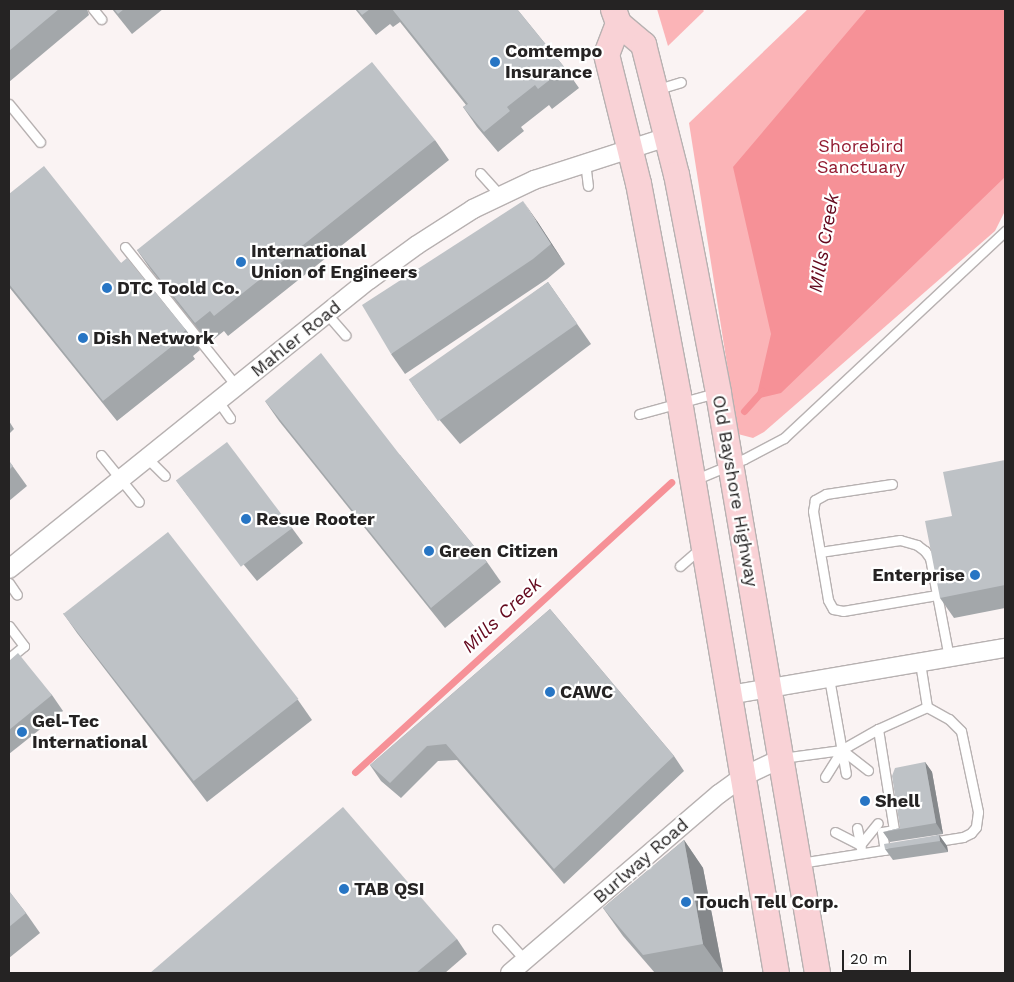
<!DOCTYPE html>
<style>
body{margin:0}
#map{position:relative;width:1014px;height:982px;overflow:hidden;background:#faf3f3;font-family:"Work Sans",sans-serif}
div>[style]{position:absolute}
.green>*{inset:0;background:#fbb4b7}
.water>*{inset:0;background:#f69197}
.stream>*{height:7px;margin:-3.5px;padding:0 3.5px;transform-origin:3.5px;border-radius:3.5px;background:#f69197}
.roads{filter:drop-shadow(1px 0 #b7b1b1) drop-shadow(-1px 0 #b7b1b1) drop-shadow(0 1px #b7b1b1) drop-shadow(0 -1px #b7b1b1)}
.service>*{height:9px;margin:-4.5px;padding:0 4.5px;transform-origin:4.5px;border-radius:4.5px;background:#fff}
.minor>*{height:18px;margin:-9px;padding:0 9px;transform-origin:9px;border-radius:9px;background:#fff}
.secondary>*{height:25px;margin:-12.5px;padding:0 12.5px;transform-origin:12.5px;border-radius:12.5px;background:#f9d2d6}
.wall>*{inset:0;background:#a3a7aa}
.shaded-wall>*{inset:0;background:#85888b}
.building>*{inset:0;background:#bec2c6;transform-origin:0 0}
.dots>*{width:14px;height:14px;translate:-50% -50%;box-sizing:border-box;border:2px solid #fff;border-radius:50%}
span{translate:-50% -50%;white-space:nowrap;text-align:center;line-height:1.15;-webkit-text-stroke:4.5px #fff;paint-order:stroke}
.poi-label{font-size:18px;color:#252323;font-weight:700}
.left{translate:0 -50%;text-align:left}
.right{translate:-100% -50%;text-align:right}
.park-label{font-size:18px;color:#921c32}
.street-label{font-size:18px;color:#252323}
.water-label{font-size:19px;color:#64081d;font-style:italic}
.frame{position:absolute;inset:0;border:10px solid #252323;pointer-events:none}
.scale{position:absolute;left:842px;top:950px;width:69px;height:22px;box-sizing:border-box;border:2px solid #252323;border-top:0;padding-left:6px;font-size:15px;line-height:18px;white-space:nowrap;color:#252323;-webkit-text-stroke:4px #fff;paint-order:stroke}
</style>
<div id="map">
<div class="green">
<div style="clip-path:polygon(657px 9px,702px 9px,704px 11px,668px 46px)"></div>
<div style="clip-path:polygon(808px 9px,1005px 9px,1005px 211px,995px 231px,764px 432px,753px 438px,738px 434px,689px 123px)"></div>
</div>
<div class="water">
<div style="clip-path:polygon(867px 9px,1005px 9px,1005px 177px,781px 393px,756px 399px,771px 334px,733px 167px)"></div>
</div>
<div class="stream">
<div style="left:744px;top:411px;width:27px;rotate:-48deg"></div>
<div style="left:355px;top:772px;width:429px;rotate:-42.5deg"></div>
</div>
<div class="roads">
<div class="service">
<div style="left:93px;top:9px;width:13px;rotate:51deg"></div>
<div style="left:655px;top:90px;width:27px;rotate:-17deg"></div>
<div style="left:9px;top:104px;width:49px;rotate:50.8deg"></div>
<div style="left:585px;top:162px;width:24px;rotate:83deg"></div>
<div style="left:480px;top:173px;width:31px;rotate:48deg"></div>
<div style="left:125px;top:247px;width:179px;rotate:51.3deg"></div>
<div style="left:327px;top:314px;width:28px;rotate:49deg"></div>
<div style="left:218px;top:401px;width:21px;rotate:55deg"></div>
<div style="left:639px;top:414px;width:80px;rotate:-15.3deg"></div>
<div style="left:101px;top:455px;width:60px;rotate:51deg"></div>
<div style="left:147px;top:458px;width:25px;rotate:45deg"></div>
<div style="left:694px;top:480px;width:54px;rotate:-22.8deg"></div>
<div style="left:744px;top:459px;width:45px;rotate:-27.7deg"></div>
<div style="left:784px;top:438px;width:303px;rotate:-43.1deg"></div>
<div style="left:892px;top:484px;width:67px;rotate:171.4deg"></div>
<div style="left:826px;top:494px;width:13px;rotate:151deg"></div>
<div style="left:815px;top:500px;width:11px;rotate:100deg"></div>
<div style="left:813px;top:511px;width:90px;rotate:80.4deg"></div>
<div style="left:828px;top:600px;width:10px;rotate:61deg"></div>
<div style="left:833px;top:609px;width:10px;rotate:11deg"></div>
<div style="left:843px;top:611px;width:95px;rotate:-9.7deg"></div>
<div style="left:820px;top:552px;width:81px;rotate:-8.5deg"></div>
<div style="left:900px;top:540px;width:18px;rotate:16deg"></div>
<div style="left:917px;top:545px;width:10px;rotate:37deg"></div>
<div style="left:925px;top:551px;width:9px;rotate:54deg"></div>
<div style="left:930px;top:558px;width:102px;rotate:79.2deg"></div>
<div style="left:680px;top:566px;width:28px;rotate:-41deg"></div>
<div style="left:9px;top:583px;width:14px;rotate:56deg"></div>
<div style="left:9px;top:626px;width:25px;rotate:53deg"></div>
<div style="left:24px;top:646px;width:19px;rotate:141deg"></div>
<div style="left:829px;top:678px;width:97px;rotate:80deg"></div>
<div style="left:927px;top:707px;width:25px;rotate:29deg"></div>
<div style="left:949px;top:719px;width:17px;rotate:45deg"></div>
<div style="left:961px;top:731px;width:83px;rotate:78.1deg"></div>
<div style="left:978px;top:812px;width:15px;rotate:98deg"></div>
<div style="left:976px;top:827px;width:8px;rotate:130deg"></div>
<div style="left:971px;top:833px;width:9px;rotate:153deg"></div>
<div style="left:963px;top:837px;width:32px;rotate:171deg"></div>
<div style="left:878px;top:729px;width:102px;rotate:81deg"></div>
<div style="left:894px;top:830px;width:12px;rotate:171deg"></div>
<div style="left:882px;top:832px;width:18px;rotate:81deg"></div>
<div style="left:782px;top:758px;width:60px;rotate:-7.7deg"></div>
<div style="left:841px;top:750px;width:43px;rotate:-29.6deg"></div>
<div style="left:878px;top:729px;width:54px;rotate:-24.2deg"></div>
<div style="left:927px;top:707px;width:45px;rotate:-99deg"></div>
<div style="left:825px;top:777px;width:32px;rotate:-58deg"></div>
<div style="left:842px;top:750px;width:33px;rotate:38deg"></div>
<div style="left:857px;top:828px;width:20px;rotate:79deg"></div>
<div style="left:835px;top:832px;width:28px;rotate:27deg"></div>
<div style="left:860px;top:845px;width:28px;rotate:-51deg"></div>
<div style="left:800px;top:863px;width:97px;rotate:-8.9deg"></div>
<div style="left:497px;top:929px;width:42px;rotate:47.9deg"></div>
</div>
<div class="minor">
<div style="left:9px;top:569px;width:462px;rotate:-38.8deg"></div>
<div style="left:369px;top:280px;width:59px;rotate:-36.1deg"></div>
<div style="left:417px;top:245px;width:67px;rotate:-32.7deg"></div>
<div style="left:473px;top:209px;width:68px;rotate:-25.4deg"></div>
<div style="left:534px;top:180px;width:140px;rotate:-17.9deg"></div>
<div style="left:729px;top:695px;width:280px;rotate:-9.7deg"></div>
<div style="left:510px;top:973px;width:275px;rotate:-40.6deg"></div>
<div style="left:719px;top:794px;width:29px;rotate:-36deg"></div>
<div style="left:742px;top:777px;width:42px;rotate:-25.3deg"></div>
</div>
<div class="secondary">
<div style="left:613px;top:9px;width:15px;rotate:70deg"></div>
<div style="left:618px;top:23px;width:33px;rotate:40deg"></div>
<div style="left:643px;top:44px;width:134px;rotate:75.8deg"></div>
<div style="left:676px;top:174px;width:223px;rotate:79.1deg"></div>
<div style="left:718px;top:393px;width:588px;rotate:80.31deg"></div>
<div style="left:618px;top:23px;width:33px;rotate:111deg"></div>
<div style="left:606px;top:54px;width:133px;rotate:76.1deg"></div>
<div style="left:638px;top:183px;width:216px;rotate:79.3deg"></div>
<div style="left:678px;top:395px;width:586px;rotate:80.38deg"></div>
</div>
</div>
<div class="wall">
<div style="clip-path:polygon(9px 9px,87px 9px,89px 15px,9px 82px)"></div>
<div style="clip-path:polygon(112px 9px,163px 9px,132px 34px)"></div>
<div style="clip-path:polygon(355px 9px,517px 9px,565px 68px,579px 88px,552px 109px,549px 105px,521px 127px,524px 131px,498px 152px,477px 127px,463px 107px,466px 105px,400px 22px,393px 27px,390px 24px,376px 35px)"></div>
<div style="clip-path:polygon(435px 140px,449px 160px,228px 336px,224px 331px,209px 343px,151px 270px,137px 250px)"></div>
<div style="clip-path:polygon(9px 194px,121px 263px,186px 330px,200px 350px,193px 356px,195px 359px,117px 421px,9px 287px)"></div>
<div style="clip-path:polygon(537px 221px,565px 264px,547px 279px,405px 374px,391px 354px)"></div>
<div style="clip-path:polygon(548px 282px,591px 344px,460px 444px,426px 404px,412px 384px)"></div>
<div style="clip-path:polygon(265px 401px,400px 455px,487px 562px,501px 582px,445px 628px,279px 421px)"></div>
<div style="clip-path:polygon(9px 421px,14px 429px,9px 434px)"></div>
<div style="clip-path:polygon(1005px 460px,1005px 608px,954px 618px,940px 598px,952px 516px)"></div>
<div style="clip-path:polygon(9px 461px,27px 486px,9px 501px)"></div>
<div style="clip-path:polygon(176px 480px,292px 528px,303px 543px,257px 581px,187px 495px)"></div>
<div style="clip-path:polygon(550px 609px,674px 756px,684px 771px,564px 884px,457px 760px,438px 761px,401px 798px,381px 781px,370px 765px)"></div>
<div style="clip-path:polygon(63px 613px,298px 700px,312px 720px,207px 802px,77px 633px)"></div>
<div style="clip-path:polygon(9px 661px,52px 695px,63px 711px,9px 754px)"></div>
<div style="clip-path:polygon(925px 762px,932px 772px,943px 834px,890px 842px,883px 832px,900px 828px)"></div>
<div style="clip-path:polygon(939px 835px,947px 846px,948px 852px,893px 860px,885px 849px)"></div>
<div style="clip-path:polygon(684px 840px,703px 868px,723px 972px,714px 973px,655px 973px,623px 936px,603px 908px)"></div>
<div style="clip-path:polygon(9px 891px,26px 913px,40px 933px,9px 958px)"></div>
<div style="clip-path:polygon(457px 939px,467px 954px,445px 973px,150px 973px)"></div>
</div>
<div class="shaded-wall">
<div style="clip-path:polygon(523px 201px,537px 221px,565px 264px,551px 244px)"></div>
<div style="clip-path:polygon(925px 762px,932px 772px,943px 834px,936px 823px)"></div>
<div style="clip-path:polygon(939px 835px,947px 846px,948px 852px,940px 841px)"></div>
<div style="clip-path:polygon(684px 840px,703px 868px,723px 972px,703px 944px)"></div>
</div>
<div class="building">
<div style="clip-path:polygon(9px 9px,59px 9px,9px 51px)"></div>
<div style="clip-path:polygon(114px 9px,124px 9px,118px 14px)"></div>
<div style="clip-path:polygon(357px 9px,370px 9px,362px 15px)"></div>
<div style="clip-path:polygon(392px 9px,517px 9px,565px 68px,538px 89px,535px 85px,507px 107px,510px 111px,484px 132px,463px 107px,468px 104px)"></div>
<div style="clip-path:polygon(372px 62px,435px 140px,214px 316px,210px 311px,195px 323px,137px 250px)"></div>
<div style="clip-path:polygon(44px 166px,121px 263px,127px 258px,186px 330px,179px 336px,181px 339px,103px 401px,9px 284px,9px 194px)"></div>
<div style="clip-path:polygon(523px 201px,551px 244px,533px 259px,391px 354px,362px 305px)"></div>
<div style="left:548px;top:282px;width:51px;height:170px;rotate:55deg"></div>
<div style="clip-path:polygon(321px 353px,400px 455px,487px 562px,431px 608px,265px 401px)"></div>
<div style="left:227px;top:442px;width:108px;height:64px;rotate:53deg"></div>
<div style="clip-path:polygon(1005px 460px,1005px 585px,940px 598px,925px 521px,952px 516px,943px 472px)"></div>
<div style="clip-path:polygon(9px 461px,13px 466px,9px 470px)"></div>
<div style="left:168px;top:532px;width:212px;height:133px;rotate:52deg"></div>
<div style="clip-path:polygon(550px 609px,674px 756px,554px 869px,446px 744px,427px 746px,390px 783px,370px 765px)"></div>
<div style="clip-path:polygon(18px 653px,52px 695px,9px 730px,9px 661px)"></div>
<div style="clip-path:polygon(925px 762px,936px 823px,883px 832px,900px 828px,892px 776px,895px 768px)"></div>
<div style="clip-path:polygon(343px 807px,457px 939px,416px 973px,150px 973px)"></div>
<div style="clip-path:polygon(939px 835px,940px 841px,885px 849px,884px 844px)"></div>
<div style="clip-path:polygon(684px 840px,703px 944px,643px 955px,603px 908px)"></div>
<div style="clip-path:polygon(9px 891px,26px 913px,9px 927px)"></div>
</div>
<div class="dots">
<div style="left:495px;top:62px;background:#2775c4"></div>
<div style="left:241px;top:262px;background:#2775c4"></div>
<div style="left:107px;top:288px;background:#2775c4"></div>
<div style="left:83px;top:338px;background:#2775c4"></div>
<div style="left:246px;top:519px;background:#2775c4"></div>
<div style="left:429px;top:551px;background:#2775c4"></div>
<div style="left:975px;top:575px;background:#2775c4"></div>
<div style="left:550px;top:692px;background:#2775c4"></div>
<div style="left:22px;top:732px;background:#2775c4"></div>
<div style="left:865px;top:801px;background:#2775c4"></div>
<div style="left:344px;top:889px;background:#2775c4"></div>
<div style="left:686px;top:902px;background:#2775c4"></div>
</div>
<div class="poi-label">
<span class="left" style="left:505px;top:62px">Comtempo<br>Insurance</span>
<span class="left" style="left:251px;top:262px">International<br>Union of Engineers</span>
<span class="left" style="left:117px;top:288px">DTC Toold Co.</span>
<span class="left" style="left:93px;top:338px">Dish Network</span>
<span class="left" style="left:256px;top:519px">Resue Rooter</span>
<span class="left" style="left:439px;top:551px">Green Citizen</span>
<span class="right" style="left:965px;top:575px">Enterprise</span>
<span class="left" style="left:560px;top:692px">CAWC</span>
<span class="left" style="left:32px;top:732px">Gel-Tec<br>International</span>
<span class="left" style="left:875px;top:801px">Shell</span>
<span class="left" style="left:354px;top:889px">TAB QSI</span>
<span class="left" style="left:696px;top:902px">Touch Tell Corp.</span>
</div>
<div class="park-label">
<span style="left:861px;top:157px">Shorebird<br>Sanctuary</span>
</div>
<div class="street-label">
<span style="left:296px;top:339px;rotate:-39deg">Mahler Road</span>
<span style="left:735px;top:491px;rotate:80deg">Old Bayshore Highway</span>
<span style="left:641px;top:861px;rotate:-41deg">Burlway Road</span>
</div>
<div class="water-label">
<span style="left:824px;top:243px;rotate:-80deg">Mills Creek</span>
<span style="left:502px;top:615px;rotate:-43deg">Mills Creek</span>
</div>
<div class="frame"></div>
<div class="scale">20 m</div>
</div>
